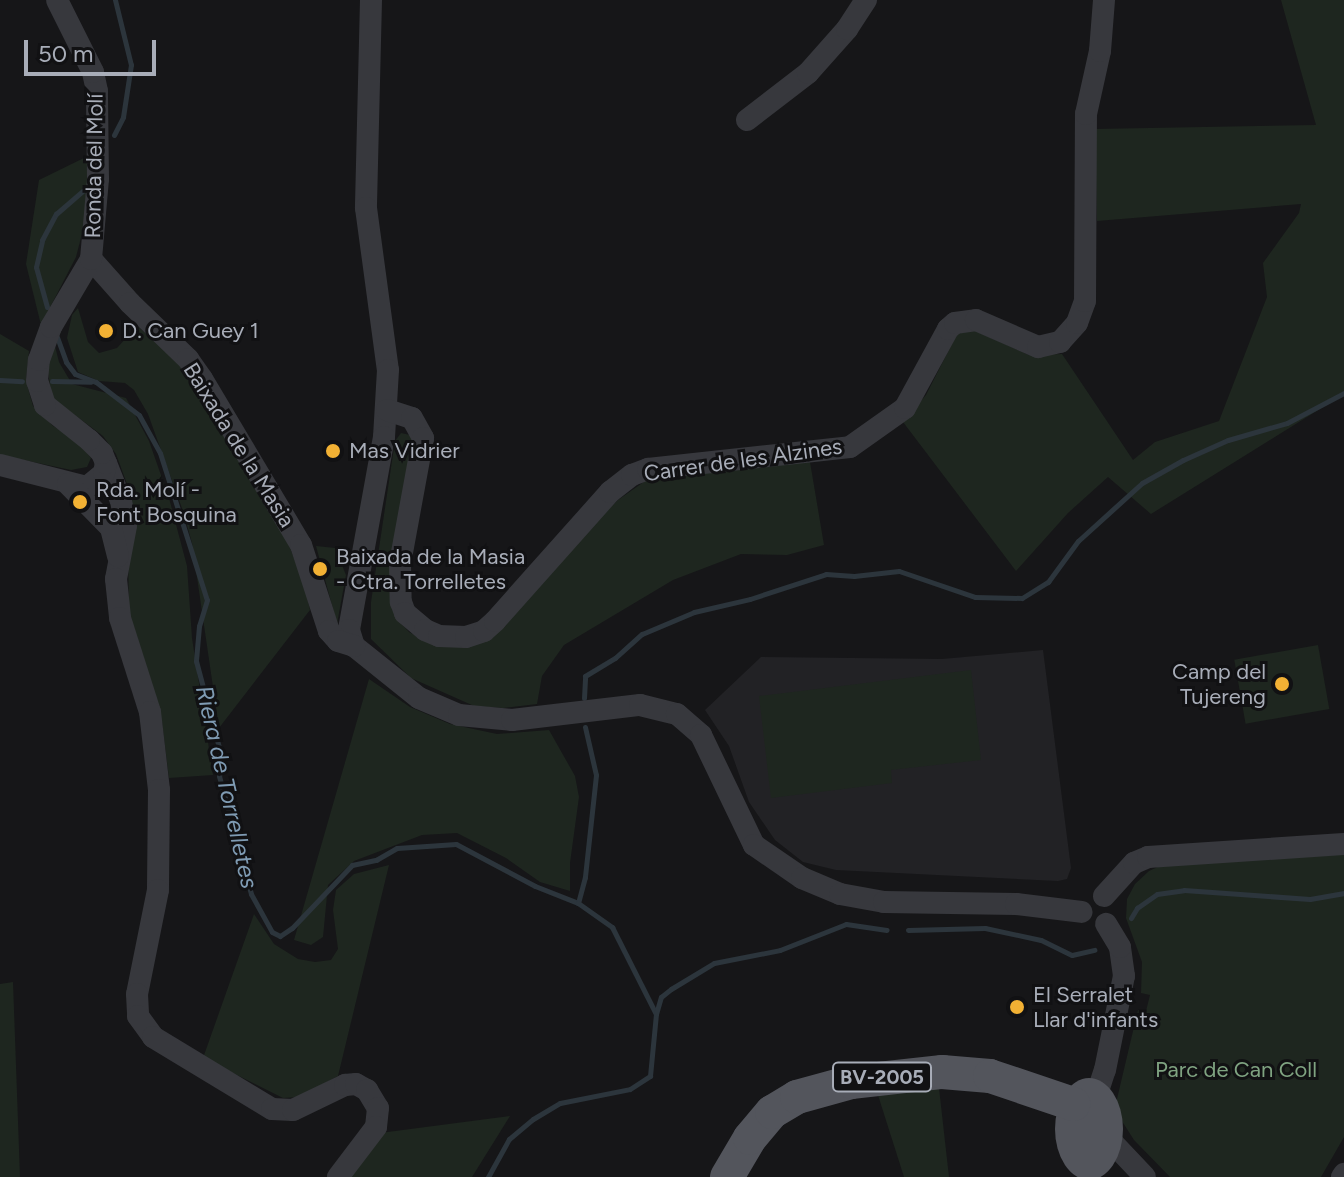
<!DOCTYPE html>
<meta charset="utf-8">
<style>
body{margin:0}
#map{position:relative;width:1344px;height:1177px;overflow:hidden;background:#161618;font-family:Figtree,sans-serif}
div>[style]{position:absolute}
.built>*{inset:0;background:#222225}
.green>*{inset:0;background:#1e261f;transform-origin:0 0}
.stream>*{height:5px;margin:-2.5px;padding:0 2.5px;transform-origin:2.5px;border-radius:2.5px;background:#2c353c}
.minor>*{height:22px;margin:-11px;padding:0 11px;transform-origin:11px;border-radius:11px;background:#37383d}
.primary>*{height:34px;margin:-17px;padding:0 17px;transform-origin:17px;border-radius:17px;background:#53555c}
.primary>.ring{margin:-17px;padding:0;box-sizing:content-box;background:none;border:34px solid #53555c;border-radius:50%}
.dots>*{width:22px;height:22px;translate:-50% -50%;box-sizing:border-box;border:4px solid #111113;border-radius:50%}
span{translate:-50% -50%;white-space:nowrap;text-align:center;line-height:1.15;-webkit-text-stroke:6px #111113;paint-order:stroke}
.shield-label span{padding:2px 6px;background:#111113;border:2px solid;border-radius:6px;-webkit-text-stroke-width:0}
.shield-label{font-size:20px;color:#a8adb8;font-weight:700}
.street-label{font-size:22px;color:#a8adb8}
.poi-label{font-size:22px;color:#a8adb8}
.left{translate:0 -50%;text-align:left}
.right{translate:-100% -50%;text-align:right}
.park-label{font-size:22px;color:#7fa381}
.water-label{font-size:24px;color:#7f9bb3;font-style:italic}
.scale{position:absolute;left:24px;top:40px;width:132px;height:36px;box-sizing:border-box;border:4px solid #a8adb8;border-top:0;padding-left:10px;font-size:24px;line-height:28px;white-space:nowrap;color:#a8adb8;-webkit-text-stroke:6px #111113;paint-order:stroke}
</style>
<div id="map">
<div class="built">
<div style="clip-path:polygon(1043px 650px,1071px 868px,1067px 879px,1058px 881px,836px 870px,803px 862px,775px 840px,749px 802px,729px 746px,705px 710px,761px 657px,942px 659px)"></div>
</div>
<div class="green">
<div style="clip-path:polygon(1281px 0,1344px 0,1344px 394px,1151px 514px,1108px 477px,1068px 513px,1016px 571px,903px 422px,926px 395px,957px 334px,973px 330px,1029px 355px,1062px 354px,1133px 460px,1155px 442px,1219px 421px,1267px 297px,1263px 263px,1299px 213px,1301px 204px,1097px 221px,1095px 129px,1316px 125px)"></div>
<div style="clip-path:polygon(90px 155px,84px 226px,76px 257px,41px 325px,26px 264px,39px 180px)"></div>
<div style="clip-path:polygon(78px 308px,88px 342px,99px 353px,117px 348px,137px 326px,169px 352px,190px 376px,289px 545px,305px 587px,310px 610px,219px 728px,192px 543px,183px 511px,148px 414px,134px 390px,125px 383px,99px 381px,78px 372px,67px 338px,72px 315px)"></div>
<div style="clip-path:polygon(0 334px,29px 351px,26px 381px,33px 406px,53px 426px,75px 439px,91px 458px,87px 467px,71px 470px,0 455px)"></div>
<div style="clip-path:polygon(54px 342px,59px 362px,72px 384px,126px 398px,149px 441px,169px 498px,187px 566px,192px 638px,213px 775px,169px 778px,162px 722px,129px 616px,127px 484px,116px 454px,103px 436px,52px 398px,47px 366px)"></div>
<div style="clip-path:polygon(401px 433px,410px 435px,412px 442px,390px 593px,396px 618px,409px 632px,422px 639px,465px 645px,618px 500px,648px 479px,810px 462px,824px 545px,787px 555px,741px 554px,673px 580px,564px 645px,542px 676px,537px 704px,503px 708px,474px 706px,411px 678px,371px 639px,371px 602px,395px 441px)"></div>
<div style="clip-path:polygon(316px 546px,335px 548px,346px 575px,337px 624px)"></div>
<div style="left:1318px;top:645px;width:65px;height:85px;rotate:80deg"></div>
<div style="clip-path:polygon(971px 670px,981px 760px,891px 770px,892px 783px,771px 798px,759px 696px)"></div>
<div style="clip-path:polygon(369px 679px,410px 707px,450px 724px,497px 734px,549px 730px,575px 776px,579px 797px,570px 863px,570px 891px,540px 882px,506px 858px,457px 833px,422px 835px,354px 861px,328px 885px,323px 937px,311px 945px,294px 940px)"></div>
<div style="clip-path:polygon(1344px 854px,1344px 1137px,1321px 1177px,1170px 1177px,1134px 1140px,1120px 1118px,1116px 1103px,1138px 1010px,1146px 1011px,1150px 995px,1141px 993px,1142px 962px,1126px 918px,1127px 899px,1135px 884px,1149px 871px,1164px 864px)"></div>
<div style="clip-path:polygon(389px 865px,338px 1076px,299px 1097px,283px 1098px,203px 1058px,254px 914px,274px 944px,298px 959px,315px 962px,331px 960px,338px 949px,333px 910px,336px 890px,354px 874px)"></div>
<div style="clip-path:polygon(13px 982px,20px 1177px,0 1177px,0 984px)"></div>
<div style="clip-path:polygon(939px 1088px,949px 1177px,904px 1177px,877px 1092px)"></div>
<div style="clip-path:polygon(510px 1116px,472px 1177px,349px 1177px,380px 1133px)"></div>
</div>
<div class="stream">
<div style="left:114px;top:135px;width:20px;rotate:-63deg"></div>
<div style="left:123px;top:117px;width:53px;rotate:-81.3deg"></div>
<div style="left:131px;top:65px;width:67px;rotate:-103.8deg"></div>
<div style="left:47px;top:307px;width:41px;rotate:-105.4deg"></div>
<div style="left:36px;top:267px;width:28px;rotate:-77deg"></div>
<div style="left:42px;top:240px;width:30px;rotate:-62deg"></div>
<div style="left:56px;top:214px;width:35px;rotate:-41deg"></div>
<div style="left:57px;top:337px;width:27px;rotate:70deg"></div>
<div style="left:66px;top:362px;width:15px;rotate:53deg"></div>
<div style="left:75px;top:374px;width:22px;rotate:21deg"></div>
<div style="left:96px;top:382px;width:54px;rotate:37.5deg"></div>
<div style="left:139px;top:415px;width:43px;rotate:61.1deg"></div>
<div style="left:160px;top:453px;width:154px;rotate:72.3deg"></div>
<div style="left:207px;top:600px;width:27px;rotate:107deg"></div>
<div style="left:199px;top:626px;width:35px;rotate:95deg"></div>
<div style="left:196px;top:661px;width:97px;rotate:75.1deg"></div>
<div style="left:221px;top:755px;width:21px;rotate:95deg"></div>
<div style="left:219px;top:776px;width:122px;rotate:74.8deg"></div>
<div style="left:251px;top:894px;width:43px;rotate:61.1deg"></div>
<div style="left:272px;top:932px;width:9px;rotate:27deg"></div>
<div style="left:280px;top:936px;width:14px;rotate:-34deg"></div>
<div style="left:292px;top:928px;width:87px;rotate:-46.4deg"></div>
<div style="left:352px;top:865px;width:25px;rotate:-12deg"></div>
<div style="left:376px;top:860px;width:24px;rotate:-30deg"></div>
<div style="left:397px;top:848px;width:59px;rotate:-3.9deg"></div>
<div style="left:456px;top:844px;width:89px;rotate:28deg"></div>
<div style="left:535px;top:886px;width:46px;rotate:21.6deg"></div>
<div style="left:0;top:380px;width:22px;rotate:3deg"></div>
<div style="left:52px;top:381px;width:39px;rotate:1deg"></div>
<div style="left:584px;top:698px;width:22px;rotate:-87deg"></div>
<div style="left:585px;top:676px;width:35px;rotate:-31deg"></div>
<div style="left:615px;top:658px;width:36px;rotate:-42deg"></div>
<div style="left:642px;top:634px;width:56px;rotate:-22.9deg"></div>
<div style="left:694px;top:612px;width:57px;rotate:-13.1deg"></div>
<div style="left:750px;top:599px;width:80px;rotate:-18.2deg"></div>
<div style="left:826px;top:574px;width:28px;rotate:4deg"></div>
<div style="left:854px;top:576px;width:45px;rotate:-6.3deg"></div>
<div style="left:899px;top:571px;width:80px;rotate:18.9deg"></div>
<div style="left:975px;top:597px;width:47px;rotate:1.2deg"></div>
<div style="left:1022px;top:598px;width:31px;rotate:-32deg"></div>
<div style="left:1048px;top:582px;width:51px;rotate:-53.8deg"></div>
<div style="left:1078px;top:541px;width:86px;rotate:-42.2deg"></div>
<div style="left:1142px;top:483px;width:47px;rotate:-29.3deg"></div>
<div style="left:1183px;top:460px;width:49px;rotate:-24deg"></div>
<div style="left:1228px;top:440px;width:61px;rotate:-16.1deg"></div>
<div style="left:1287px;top:423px;width:64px;rotate:-27.8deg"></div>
<div style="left:585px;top:727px;width:49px;rotate:77.1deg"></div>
<div style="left:596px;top:775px;width:103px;rotate:96.2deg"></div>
<div style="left:585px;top:877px;width:27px;rotate:105deg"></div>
<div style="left:578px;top:903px;width:42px;rotate:35.2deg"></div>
<div style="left:612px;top:927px;width:97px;rotate:63.2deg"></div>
<div style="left:1131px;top:918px;width:12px;rotate:-59deg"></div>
<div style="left:1137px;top:908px;width:24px;rotate:-35deg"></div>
<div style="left:1157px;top:894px;width:27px;rotate:-8deg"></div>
<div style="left:1184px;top:890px;width:126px;rotate:4.1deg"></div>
<div style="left:1310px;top:899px;width:35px;rotate:-10deg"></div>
<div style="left:908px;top:930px;width:77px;rotate:-1.5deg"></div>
<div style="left:985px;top:928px;width:57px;rotate:12.1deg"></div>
<div style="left:1041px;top:940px;width:34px;rotate:26deg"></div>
<div style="left:1072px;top:955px;width:23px;rotate:-13deg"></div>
<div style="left:488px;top:1177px;width:43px;rotate:-61.1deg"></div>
<div style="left:509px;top:1139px;width:31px;rotate:-40deg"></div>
<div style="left:533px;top:1119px;width:31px;rotate:-31deg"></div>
<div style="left:560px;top:1103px;width:71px;rotate:-11.3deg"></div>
<div style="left:630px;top:1089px;width:24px;rotate:-33deg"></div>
<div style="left:650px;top:1076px;width:62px;rotate:-84.5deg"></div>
<div style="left:656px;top:1014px;width:18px;rotate:-74deg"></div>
<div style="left:661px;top:997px;width:13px;rotate:-39deg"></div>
<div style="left:671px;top:989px;width:50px;rotate:-31.2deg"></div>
<div style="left:714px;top:963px;width:67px;rotate:-11.1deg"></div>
<div style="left:780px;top:950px;width:71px;rotate:-21.5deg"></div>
<div style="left:846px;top:924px;width:41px;rotate:8.3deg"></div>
</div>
<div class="minor">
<div style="left:371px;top:0;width:208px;rotate:91.4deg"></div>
<div style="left:366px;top:208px;width:163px;rotate:82.3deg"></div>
<div style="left:388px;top:370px;width:67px;rotate:93.4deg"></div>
<div style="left:384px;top:437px;width:196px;rotate:100.3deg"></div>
<div style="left:349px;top:630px;width:17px;rotate:73deg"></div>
<div style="left:354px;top:646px;width:83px;rotate:38.7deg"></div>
<div style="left:419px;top:698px;width:43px;rotate:23deg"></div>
<div style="left:459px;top:715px;width:53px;rotate:5.4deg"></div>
<div style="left:512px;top:720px;width:129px;rotate:-6.7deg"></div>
<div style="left:640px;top:705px;width:38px;rotate:14deg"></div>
<div style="left:677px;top:714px;width:32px;rotate:41deg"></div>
<div style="left:701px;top:735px;width:122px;rotate:64.3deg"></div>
<div style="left:754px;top:845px;width:58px;rotate:34.5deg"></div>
<div style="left:802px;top:878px;width:41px;rotate:22.8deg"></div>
<div style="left:840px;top:894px;width:45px;rotate:10.3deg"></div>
<div style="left:884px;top:902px;width:132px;rotate:0.9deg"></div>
<div style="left:1016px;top:904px;width:66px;rotate:6.9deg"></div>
<div style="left:747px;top:120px;width:77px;rotate:-37.6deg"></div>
<div style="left:808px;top:73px;width:59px;rotate:-48.4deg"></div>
<div style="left:847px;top:29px;width:35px;rotate:-57deg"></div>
<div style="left:91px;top:259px;width:59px;rotate:48.4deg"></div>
<div style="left:130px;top:303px;width:81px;rotate:44deg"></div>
<div style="left:188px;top:359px;width:24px;rotate:55deg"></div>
<div style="left:202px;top:379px;width:193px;rotate:59.2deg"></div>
<div style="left:301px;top:545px;width:90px;rotate:72deg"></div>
<div style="left:329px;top:631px;width:13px;rotate:48deg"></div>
<div style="left:338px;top:641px;width:17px;rotate:17deg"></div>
<div style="left:387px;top:410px;width:26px;rotate:18deg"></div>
<div style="left:412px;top:418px;width:23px;rotate:61deg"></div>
<div style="left:423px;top:438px;width:127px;rotate:100.4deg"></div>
<div style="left:400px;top:563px;width:39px;rotate:89deg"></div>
<div style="left:401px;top:602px;width:12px;rotate:70deg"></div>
<div style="left:405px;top:613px;width:26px;rotate:40deg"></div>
<div style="left:425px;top:630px;width:15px;rotate:23deg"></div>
<div style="left:439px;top:636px;width:27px;rotate:2deg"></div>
<div style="left:466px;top:637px;width:19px;rotate:-18deg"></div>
<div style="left:484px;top:631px;width:15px;rotate:-42deg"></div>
<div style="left:495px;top:621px;width:173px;rotate:-48.3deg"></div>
<div style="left:610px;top:492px;width:28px;rotate:-38deg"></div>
<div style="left:632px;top:475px;width:17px;rotate:-21deg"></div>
<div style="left:648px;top:469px;width:203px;rotate:-6.2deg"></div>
<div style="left:850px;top:447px;width:67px;rotate:-35.3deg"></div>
<div style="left:905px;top:408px;width:90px;rotate:-61.4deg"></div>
<div style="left:948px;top:329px;width:9px;rotate:-41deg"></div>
<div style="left:955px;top:323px;width:21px;rotate:-8deg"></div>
<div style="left:976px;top:320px;width:68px;rotate:23.5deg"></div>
<div style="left:1038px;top:347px;width:23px;rotate:-13deg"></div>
<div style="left:1060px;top:342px;width:25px;rotate:-48deg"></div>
<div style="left:1077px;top:323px;width:23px;rotate:-70deg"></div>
<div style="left:1085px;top:301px;width:187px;rotate:-89.7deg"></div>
<div style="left:1086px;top:114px;width:65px;rotate:-77.5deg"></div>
<div style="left:1100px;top:51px;width:51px;rotate:-85.5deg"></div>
<div style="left:106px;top:463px;width:41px;rotate:68.5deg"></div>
<div style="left:121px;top:501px;width:25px;rotate:79deg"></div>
<div style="left:126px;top:526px;width:54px;rotate:100.7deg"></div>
<div style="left:116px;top:579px;width:39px;rotate:84deg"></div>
<div style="left:120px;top:618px;width:99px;rotate:72.3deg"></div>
<div style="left:150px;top:712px;width:79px;rotate:83.4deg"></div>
<div style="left:159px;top:790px;width:100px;rotate:90.6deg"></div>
<div style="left:158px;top:890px;width:106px;rotate:101.4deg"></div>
<div style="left:137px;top:994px;width:22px;rotate:87deg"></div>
<div style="left:138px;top:1016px;width:26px;rotate:54deg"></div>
<div style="left:153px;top:1037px;width:139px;rotate:31.2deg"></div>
<div style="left:272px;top:1109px;width:21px;rotate:3deg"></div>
<div style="left:293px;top:1110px;width:58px;rotate:-25.7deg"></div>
<div style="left:345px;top:1085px;width:11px;rotate:-5deg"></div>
<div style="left:356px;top:1084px;width:13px;rotate:29deg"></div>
<div style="left:367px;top:1090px;width:21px;rotate:59deg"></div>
<div style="left:378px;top:1108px;width:19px;rotate:96deg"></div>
<div style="left:376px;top:1127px;width:63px;rotate:127.2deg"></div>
<div style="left:0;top:465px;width:90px;rotate:14.2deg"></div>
<div style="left:87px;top:487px;width:22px;rotate:-39deg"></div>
<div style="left:104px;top:473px;width:10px;rotate:-79deg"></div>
<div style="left:106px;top:463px;width:11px;rotate:-112deg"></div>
<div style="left:102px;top:453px;width:18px;rotate:-135deg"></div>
<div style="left:89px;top:440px;width:56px;rotate:-141.5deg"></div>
<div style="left:45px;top:405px;width:25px;rotate:-108deg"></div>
<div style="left:37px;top:381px;width:21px;rotate:-85deg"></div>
<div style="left:39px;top:360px;width:35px;rotate:-70deg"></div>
<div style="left:51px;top:327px;width:79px;rotate:-59.5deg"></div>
<div style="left:91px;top:259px;width:80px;rotate:-85deg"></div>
<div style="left:98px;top:179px;width:88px;rotate:-90.7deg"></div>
<div style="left:97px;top:91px;width:19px;rotate:-102deg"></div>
<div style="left:93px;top:72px;width:80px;rotate:-116.6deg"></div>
<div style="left:68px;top:484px;width:62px;rotate:45.7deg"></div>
<div style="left:111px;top:528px;width:29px;rotate:76deg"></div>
<div style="left:1104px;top:896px;width:45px;rotate:-47.7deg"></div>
<div style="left:1134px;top:863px;width:15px;rotate:-23deg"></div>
<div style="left:1148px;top:857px;width:196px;rotate:-3.8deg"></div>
<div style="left:1096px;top:1097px;width:28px;rotate:-72deg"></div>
<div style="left:1105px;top:1070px;width:96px;rotate:-78.6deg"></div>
<div style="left:1124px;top:976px;width:29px;rotate:-98deg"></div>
<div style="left:1120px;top:947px;width:27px;rotate:-121deg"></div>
<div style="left:1094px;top:1123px;width:74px;rotate:46.6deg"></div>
<div style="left:1342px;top:1177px;width:4px;rotate:-56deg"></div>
</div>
<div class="primary">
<div class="ring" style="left:1072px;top:1095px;width:-4px;height:-4px"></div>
<div style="left:727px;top:1177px;width:45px;rotate:-59.5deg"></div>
<div style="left:750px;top:1138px;width:34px;rotate:-50deg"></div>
<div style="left:772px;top:1112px;width:29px;rotate:-31deg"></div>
<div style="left:797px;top:1097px;width:56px;rotate:-15.5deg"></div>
<div style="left:851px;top:1082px;width:92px;rotate:-6.3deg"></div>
<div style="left:942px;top:1072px;width:48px;rotate:4.8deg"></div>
<div style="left:990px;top:1076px;width:88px;rotate:18.6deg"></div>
</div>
<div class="dots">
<div style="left:106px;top:331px;background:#f2b134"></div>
<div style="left:333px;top:451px;background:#f2b134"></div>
<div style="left:80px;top:502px;background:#f2b134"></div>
<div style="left:320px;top:569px;background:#f2b134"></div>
<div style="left:1282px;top:684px;background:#f2b134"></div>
<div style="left:1017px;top:1007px;background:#f2b134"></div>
</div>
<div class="shield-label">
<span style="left:882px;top:1077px">BV-2005</span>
</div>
<div class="street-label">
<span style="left:94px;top:166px;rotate:-89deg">Ronda del Molí</span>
<span style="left:239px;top:445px;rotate:58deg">Baixada de la Masia</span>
<span style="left:743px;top:460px;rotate:-8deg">Carrer de les Alzines</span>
</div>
<div class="poi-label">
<span class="left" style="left:122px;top:331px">D. Can Guey 1</span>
<span class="left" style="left:349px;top:451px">Mas Vidrier</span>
<span class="left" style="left:96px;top:502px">Rda. Molí -<br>Font Bosquina</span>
<span class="left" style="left:336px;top:569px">Baixada de la Masia<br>- Ctra. Torrelletes</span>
<span class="right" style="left:1266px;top:684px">Camp del<br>Tujereng</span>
<span class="left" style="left:1033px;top:1007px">El Serralet<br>Llar d'infants</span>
</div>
<div class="park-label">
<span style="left:1236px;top:1070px">Parc de Can Coll</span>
</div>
<div class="water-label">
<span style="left:227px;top:787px;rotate:77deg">Riera de Torrelletes</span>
</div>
<div class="scale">50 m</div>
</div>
